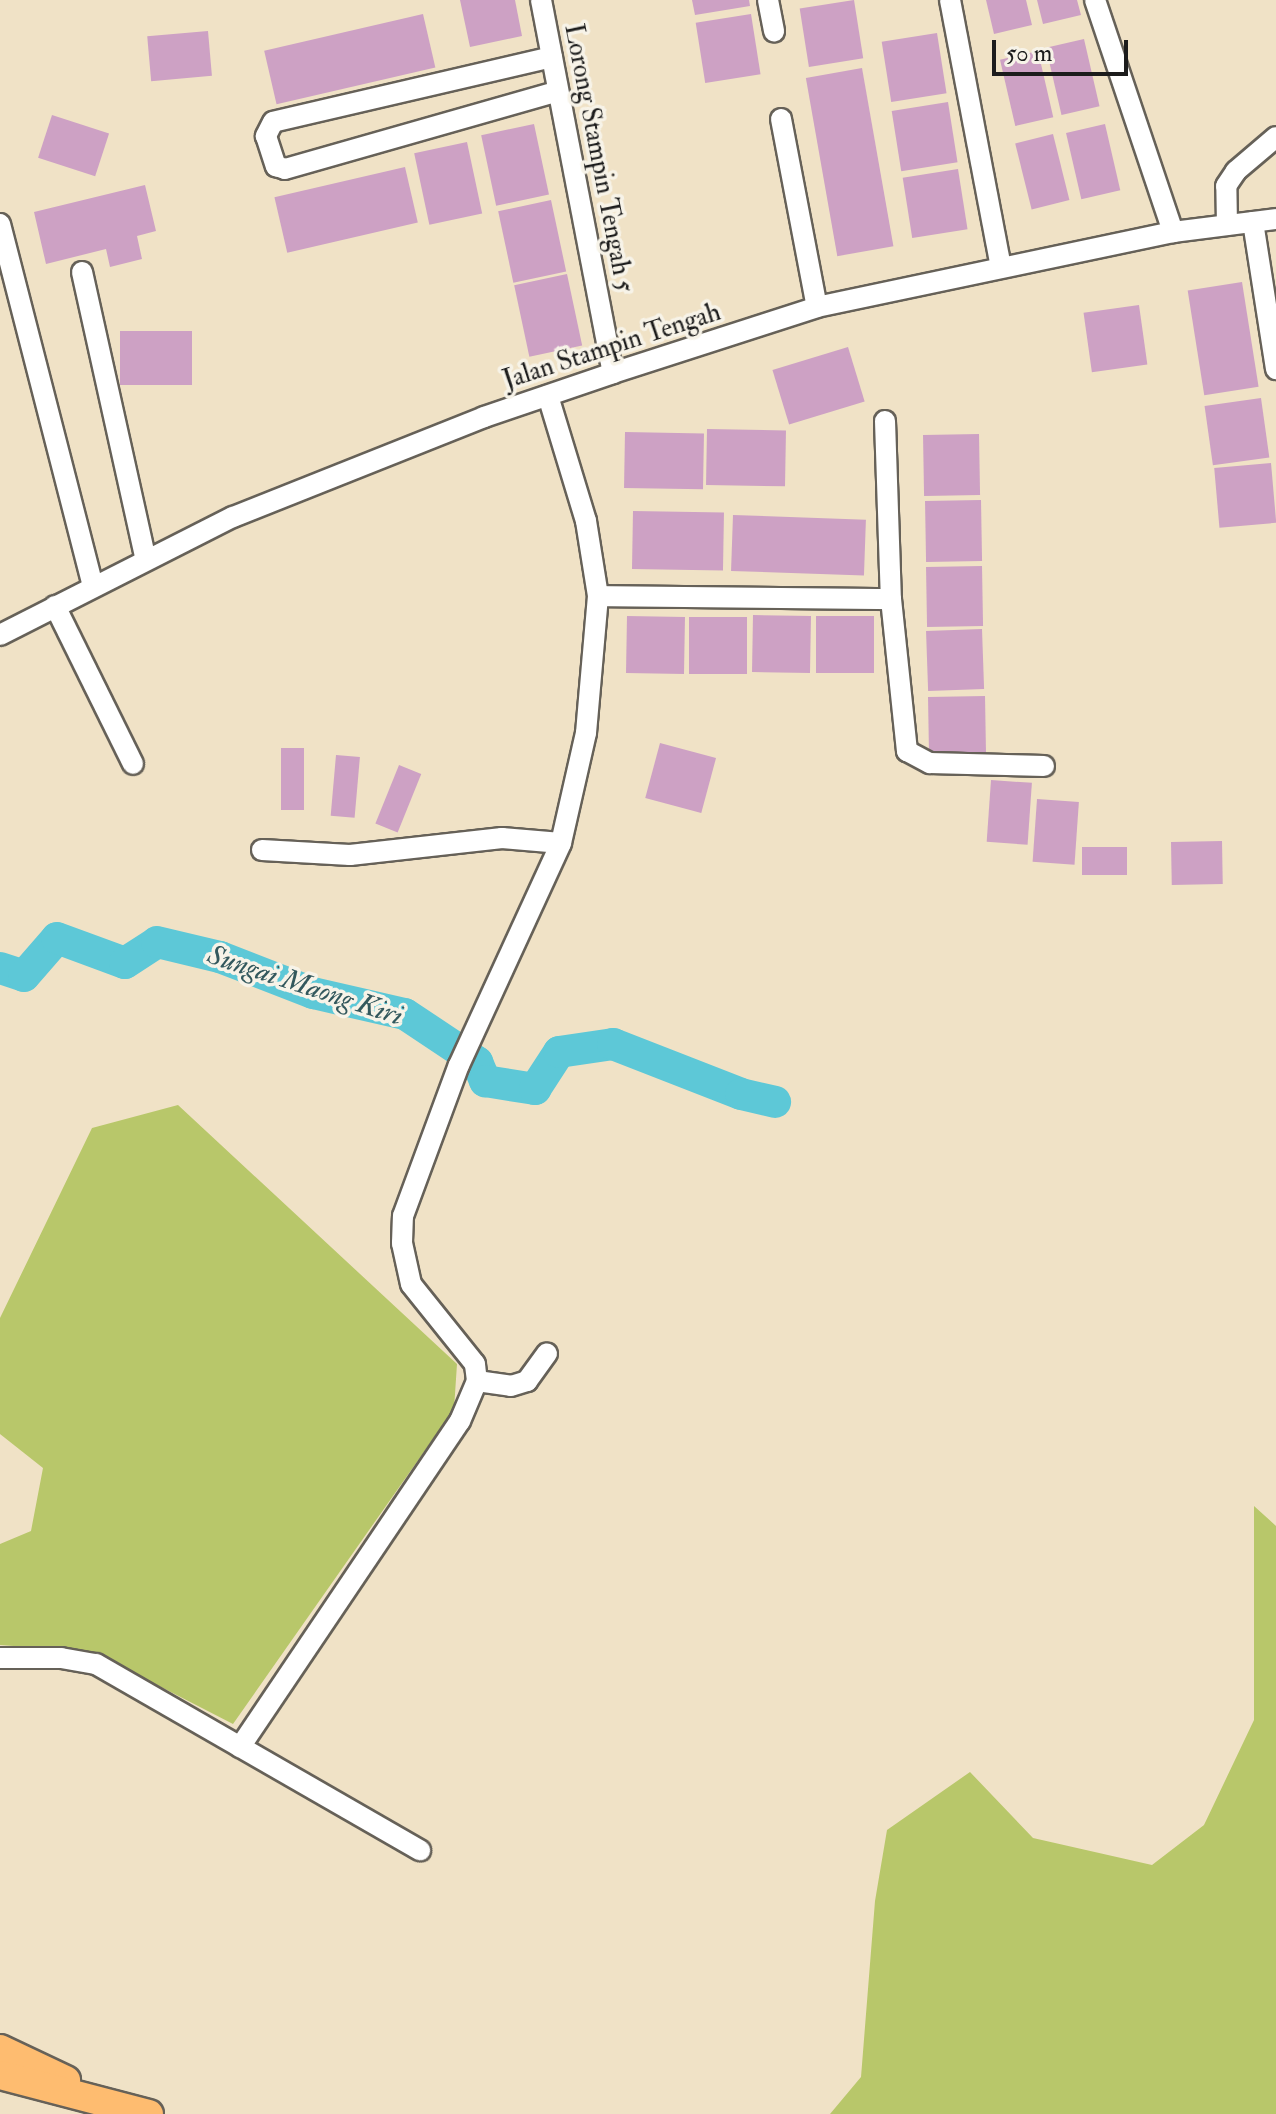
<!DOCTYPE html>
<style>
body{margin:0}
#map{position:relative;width:1276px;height:2114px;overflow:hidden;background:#f0e2c6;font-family:"IM FELL Double Pica",serif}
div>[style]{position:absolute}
.green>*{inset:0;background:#b8c76a}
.river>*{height:32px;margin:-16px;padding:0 16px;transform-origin:16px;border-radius:16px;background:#5dc8d7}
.building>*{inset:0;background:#cda1c4;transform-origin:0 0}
.roads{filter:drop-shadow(2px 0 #666158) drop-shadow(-2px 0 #666158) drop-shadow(0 2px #666158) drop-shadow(0 -2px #666158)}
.minor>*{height:20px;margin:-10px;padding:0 10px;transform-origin:10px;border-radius:10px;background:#fff}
.highway>*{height:28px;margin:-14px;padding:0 14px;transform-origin:14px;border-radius:14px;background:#febc70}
span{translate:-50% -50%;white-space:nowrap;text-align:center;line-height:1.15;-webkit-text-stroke:7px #f7f3e8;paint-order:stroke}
.street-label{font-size:26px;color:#1c1c1c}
.water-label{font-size:28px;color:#33585d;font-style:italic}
.scale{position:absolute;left:992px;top:40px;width:136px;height:36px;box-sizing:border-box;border:4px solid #1c1c1c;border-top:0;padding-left:10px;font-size:24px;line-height:28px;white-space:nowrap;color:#1c1c1c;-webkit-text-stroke:6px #f7f3e8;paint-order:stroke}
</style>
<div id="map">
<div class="green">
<div style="clip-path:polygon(178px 1105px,457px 1364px,454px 1409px,233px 1724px,93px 1652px,0 1645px,0 1544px,31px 1531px,43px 1468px,0 1434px,0 1318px,92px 1128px)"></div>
<div style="clip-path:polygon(1254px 1506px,1276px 1526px,1276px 2114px,830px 2114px,861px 2077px,875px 1901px,887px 1830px,970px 1772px,1033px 1838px,1152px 1865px,1204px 1825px,1254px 1720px)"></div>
</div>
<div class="river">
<div style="left:0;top:968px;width:25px;rotate:18deg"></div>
<div style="left:24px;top:976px;width:50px;rotate:-49deg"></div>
<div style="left:57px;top:938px;width:72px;rotate:20.2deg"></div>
<div style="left:125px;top:963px;width:38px;rotate:-33deg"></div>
<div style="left:157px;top:942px;width:65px;rotate:13.4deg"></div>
<div style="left:220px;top:957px;width:100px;rotate:21.2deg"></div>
<div style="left:313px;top:993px;width:94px;rotate:12.9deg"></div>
<div style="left:405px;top:1014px;width:87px;rotate:33.7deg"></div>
<div style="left:477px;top:1062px;width:21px;rotate:67deg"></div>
<div style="left:485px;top:1081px;width:51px;rotate:9.1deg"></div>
<div style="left:535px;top:1089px;width:44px;rotate:-57deg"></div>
<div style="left:559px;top:1052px;width:55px;rotate:-8.4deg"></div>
<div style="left:613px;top:1044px;width:137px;rotate:21.3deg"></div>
<div style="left:741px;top:1094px;width:35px;rotate:13deg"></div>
</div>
<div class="building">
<div style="clip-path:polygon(460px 0,515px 0,522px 36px,470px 47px)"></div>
<div style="clip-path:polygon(692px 0,749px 0,750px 6px,695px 15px)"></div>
<div style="left:854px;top:0;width:59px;height:55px;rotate:81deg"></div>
<div style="clip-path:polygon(986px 0,1026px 0,1032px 25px,994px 34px)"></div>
<div style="clip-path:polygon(1037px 0,1077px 0,1081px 15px,1043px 24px)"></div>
<div style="left:423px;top:14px;width:55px;height:163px;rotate:77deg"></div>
<div style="left:751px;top:14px;width:61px;height:56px;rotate:81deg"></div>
<div style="left:208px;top:31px;width:45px;height:61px;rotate:85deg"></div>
<div style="left:937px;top:33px;width:61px;height:56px;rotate:81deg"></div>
<div style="left:1084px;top:39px;width:69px;height:39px;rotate:77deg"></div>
<div style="left:1038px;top:51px;width:68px;height:39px;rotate:77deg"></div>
<div style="left:862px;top:68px;width:181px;height:57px;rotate:80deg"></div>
<div style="left:948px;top:102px;width:61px;height:57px;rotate:81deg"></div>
<div style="left:52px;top:115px;width:60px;height:45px;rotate:18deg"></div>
<div style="left:534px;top:124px;width:72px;height:54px;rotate:78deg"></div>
<div style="left:1105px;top:124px;width:68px;height:40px;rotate:77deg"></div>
<div style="left:1053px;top:134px;width:68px;height:39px;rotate:76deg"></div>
<div style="left:467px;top:142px;width:73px;height:54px;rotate:78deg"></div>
<div style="left:405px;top:167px;width:57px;height:134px;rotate:77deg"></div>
<div style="left:958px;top:169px;width:61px;height:56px;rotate:81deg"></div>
<div style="clip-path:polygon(145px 185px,156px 231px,137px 236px,142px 259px,110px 267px,106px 249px,46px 264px,34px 212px)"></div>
<div style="left:551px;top:200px;width:73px;height:54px;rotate:78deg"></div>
<div style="left:567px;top:274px;width:73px;height:54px;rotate:78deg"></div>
<div style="left:1242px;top:282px;width:106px;height:55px;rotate:81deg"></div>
<div style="left:1139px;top:305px;width:60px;height:56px;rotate:82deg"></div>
<div style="left:120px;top:331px;width:72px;height:54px"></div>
<div style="left:848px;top:347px;width:57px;height:79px;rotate:73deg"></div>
<div style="left:1261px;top:398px;width:60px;height:57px;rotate:82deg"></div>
<div style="left:707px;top:429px;width:79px;height:56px;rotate:1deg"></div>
<div style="left:625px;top:432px;width:79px;height:56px;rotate:1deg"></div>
<div style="left:979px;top:434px;width:61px;height:56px;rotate:89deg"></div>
<div style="left:1271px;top:463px;width:60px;height:57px;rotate:85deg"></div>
<div style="left:981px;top:500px;width:61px;height:56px;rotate:89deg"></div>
<div style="left:633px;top:511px;width:91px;height:58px;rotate:1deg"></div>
<div style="left:733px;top:515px;width:133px;height:56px;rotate:2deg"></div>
<div style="left:982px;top:566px;width:60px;height:56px;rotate:89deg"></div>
<div style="left:753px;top:615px;width:58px;height:57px;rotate:1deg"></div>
<div style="left:627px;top:616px;width:58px;height:57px;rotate:1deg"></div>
<div style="left:816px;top:616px;width:58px;height:57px"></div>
<div style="left:689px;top:617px;width:58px;height:57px"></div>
<div style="left:982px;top:629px;width:60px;height:56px;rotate:88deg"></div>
<div style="left:985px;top:696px;width:60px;height:57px;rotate:89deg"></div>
<div style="left:660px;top:743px;width:58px;height:57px;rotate:15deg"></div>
<div style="left:281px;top:748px;width:23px;height:62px"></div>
<div style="left:336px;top:755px;width:24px;height:61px;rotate:5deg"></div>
<div style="left:399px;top:765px;width:24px;height:63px;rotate:22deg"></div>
<div style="left:991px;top:780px;width:41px;height:62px;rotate:4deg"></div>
<div style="left:1037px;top:799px;width:42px;height:63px;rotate:4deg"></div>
<div style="left:1222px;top:841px;width:43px;height:51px;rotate:89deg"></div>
<div style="left:1082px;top:847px;width:45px;height:28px"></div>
</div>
<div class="roads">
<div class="minor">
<div style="left:541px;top:0;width:380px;rotate:79.1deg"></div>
<div style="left:768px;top:0;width:32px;rotate:79deg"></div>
<div style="left:950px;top:0;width:272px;rotate:79.2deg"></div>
<div style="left:1095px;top:0;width:245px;rotate:71.4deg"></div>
<div style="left:552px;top:57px;width:286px;rotate:166.9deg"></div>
<div style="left:273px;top:122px;width:16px;rotate:117deg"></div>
<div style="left:266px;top:136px;width:32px;rotate:72deg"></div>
<div style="left:276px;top:166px;width:9px;rotate:18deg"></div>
<div style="left:285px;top:169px;width:282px;rotate:-15.9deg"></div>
<div style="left:781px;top:119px;width:191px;rotate:79.2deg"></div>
<div style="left:1253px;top:222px;width:149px;rotate:81.1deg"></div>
<div style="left:0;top:224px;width:374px;rotate:75.6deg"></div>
<div style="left:1227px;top:225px;width:39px;rotate:-91deg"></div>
<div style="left:1226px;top:186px;width:18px;rotate:-56deg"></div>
<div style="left:1236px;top:171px;width:52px;rotate:-40.4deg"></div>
<div style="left:82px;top:272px;width:295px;rotate:77.5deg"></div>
<div style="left:885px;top:421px;width:178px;rotate:88.1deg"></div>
<div style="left:891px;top:599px;width:153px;rotate:84deg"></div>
<div style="left:907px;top:751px;width:26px;rotate:28deg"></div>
<div style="left:930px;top:763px;width:114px;rotate:1.5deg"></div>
<div style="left:598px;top:596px;width:293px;rotate:0.6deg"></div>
<div style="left:55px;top:606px;width:176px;rotate:63.7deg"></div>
<div style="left:0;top:635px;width:261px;rotate:-26.9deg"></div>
<div style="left:233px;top:517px;width:270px;rotate:-21.7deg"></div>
<div style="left:484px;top:417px;width:136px;rotate:-18.8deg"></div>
<div style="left:613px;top:373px;width:214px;rotate:-17.9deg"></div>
<div style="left:817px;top:307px;width:364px;rotate:-11.9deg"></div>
<div style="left:1173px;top:232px;width:104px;rotate:-7.2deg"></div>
<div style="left:262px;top:850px;width:88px;rotate:3.3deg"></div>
<div style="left:350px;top:855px;width:153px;rotate:-6.4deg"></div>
<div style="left:502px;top:838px;width:59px;rotate:4.8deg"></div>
<div style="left:477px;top:1381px;width:34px;rotate:8deg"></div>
<div style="left:511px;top:1386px;width:17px;rotate:-17deg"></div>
<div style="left:527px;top:1381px;width:34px;rotate:-54deg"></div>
<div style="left:0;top:1658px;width:61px"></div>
<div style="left:61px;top:1658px;width:36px;rotate:10deg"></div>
<div style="left:96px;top:1664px;width:374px;rotate:29.9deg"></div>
<div style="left:240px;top:1747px;width:393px;rotate:-56deg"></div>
<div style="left:460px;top:1421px;width:43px;rotate:-67deg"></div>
<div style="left:477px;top:1381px;width:17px;rotate:-97deg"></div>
<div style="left:475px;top:1364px;width:102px;rotate:-128.7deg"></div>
<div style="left:411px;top:1284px;width:42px;rotate:-102.4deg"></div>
<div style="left:402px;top:1243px;width:27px;rotate:-88deg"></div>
<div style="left:403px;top:1216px;width:161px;rotate:-69.7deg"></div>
<div style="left:459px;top:1065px;width:244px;rotate:-65.3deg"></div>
<div style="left:561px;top:843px;width:113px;rotate:-77.2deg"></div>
<div style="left:586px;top:733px;width:138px;rotate:-85deg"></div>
<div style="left:598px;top:596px;width:76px;rotate:-99.1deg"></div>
<div style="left:586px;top:521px;width:131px;rotate:-106.9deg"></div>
</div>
<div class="highway">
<div style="left:0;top:2049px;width:73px;rotate:25.2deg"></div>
<div style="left:0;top:2075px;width:154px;rotate:14.7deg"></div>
</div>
</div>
<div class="street-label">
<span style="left:598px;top:158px;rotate:79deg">Lorong Stampin Tengah 5</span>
<span style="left:612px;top:347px;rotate:-18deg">Jalan Stampin Tengah</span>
</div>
<div class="water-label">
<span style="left:305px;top:986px;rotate:18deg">Sungai Maong Kiri</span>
</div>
<div class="scale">50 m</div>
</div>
